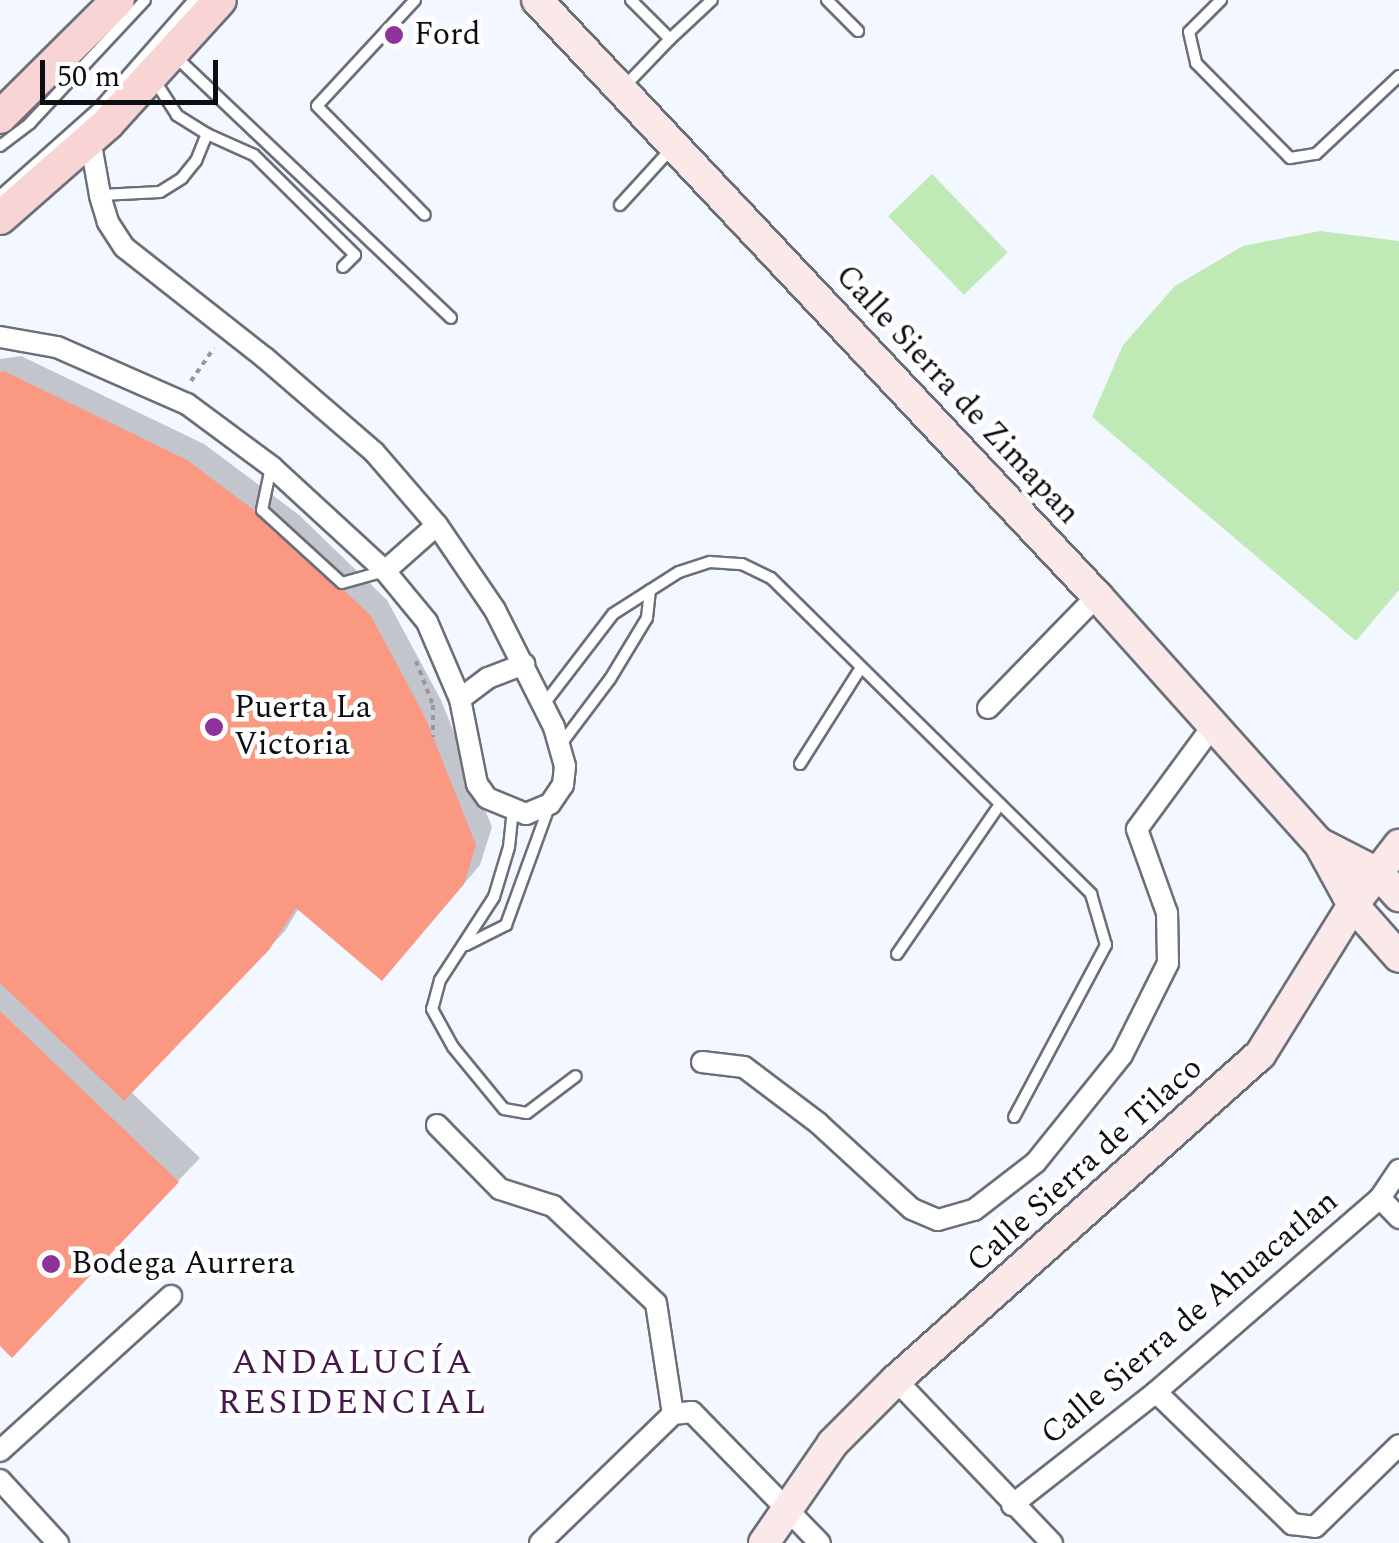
<!DOCTYPE html>
<meta charset="utf-8">
<style>
body{margin:0}
#map{position:relative;width:1399px;height:1543px;overflow:hidden;background:#f3f7ff;font-family:Spectral,serif}
div>[style]{position:absolute}
.green>*{inset:0;background:#c0eab5;transform-origin:0 0}
.shadow>*{inset:0;background:#0003}
.building>*{inset:0;background:#fb9882}
.path>*{height:4px;margin-top:-2px;transform-origin:0;background:repeating-linear-gradient(90deg,#94979d 0 5px,transparent 0 10px)}
.roads{filter:drop-shadow(2px 0 #6b7078) drop-shadow(-2px 0 #6b7078) drop-shadow(0 2px #6b7078) drop-shadow(0 -2px #6b7078)}
.lane>*{height:10px;margin:-5px;padding:0 5px;transform-origin:5px;border-radius:5px;background:#fff}
.street>*{height:20px;margin:-10px;padding:0 10px;transform-origin:10px;border-radius:10px;background:#fff}
.secondary>*{height:30px;margin:-15px;padding:0 15px;transform-origin:15px;border-radius:15px;background:#fbe9e9}
.primary>*{height:32px;margin:-16px;padding:0 16px;transform-origin:16px;border-radius:16px;background:#f8d4d4}
.dots>*{width:28px;height:28px;translate:-50% -50%;box-sizing:border-box;border:5px solid #fff;border-radius:50%}
span{translate:-50% -50%;white-space:nowrap;text-align:center;line-height:1.15;-webkit-text-stroke:9px #fff;paint-order:stroke}
.poi-label{font-size:32px;color:#0d0e12}
.left{translate:0 -50%;text-align:left}
.street-label{font-size:32px;color:#0d0e12}
.neighbourhood-label{font-size:35px;color:#45194c;letter-spacing:2.5px}
.scale{position:absolute;left:40px;top:60px;width:178px;height:45px;box-sizing:border-box;border:5px solid #0d0e12;border-top:0;padding-left:12px;font-size:30px;line-height:35px;white-space:nowrap;color:#0d0e12;-webkit-text-stroke:8px #fff;paint-order:stroke}
</style>
<div id="map">
<div class="green">
<div style="left:932px;top:174px;width:109px;height:61px;rotate:46deg"></div>
<div style="clip-path:polygon(1320px 231px,1399px 241px,1399px 590px,1356px 641px,1092px 417px,1123px 345px,1175px 286px,1243px 246px)"></div>
</div>
<div class="shadow">
<div style="clip-path:polygon(21px 356px,204px 444px,299px 515px,387px 600px,441px 700px,492px 827px,480px 865px,398px 961px,299px 908px,285px 931px,130px 1091px,200px 1158px,34px 1332px,0 1343px,0 359px)"></div>
</div>
<div class="building">
<div style="clip-path:polygon(4px 371px,187px 460px,282px 531px,371px 616px,425px 717px,476px 845px,464px 884px,382px 981px,296px 908px,269px 950px,124px 1101px,0 983px,0 372px)"></div>
<div style="clip-path:polygon(0 1011px,179px 1182px,12px 1358px,0 1346px)"></div>
</div>
<div class="path">
<div style="left:191px;top:381px;width:40px;rotate:-55.1deg"></div>
<div style="left:416px;top:661px;width:47px;rotate:68.9deg"></div>
<div style="left:433px;top:705px;width:32px;rotate:90deg"></div>
</div>
<div class="roads">
<div class="lane">
<div style="left:415px;top:0;width:144px;rotate:132.8deg"></div>
<div style="left:317px;top:106px;width:153px;rotate:45.3deg"></div>
<div style="left:631px;top:0;width:55px;rotate:45deg"></div>
<div style="left:670px;top:39px;width:57px;rotate:-42.9deg"></div>
<div style="left:827px;top:0;width:44px;rotate:45deg"></div>
<div style="left:1221px;top:0;width:45px;rotate:135deg"></div>
<div style="left:1189px;top:32px;width:32px;rotate:77deg"></div>
<div style="left:1196px;top:63px;width:134px;rotate:45.3deg"></div>
<div style="left:1290px;top:158px;width:26px;rotate:-9deg"></div>
<div style="left:1316px;top:154px;width:114px;rotate:-43.2deg"></div>
<div style="left:176px;top:57px;width:379px;rotate:43.5deg"></div>
<div style="left:622px;top:89px;width:69px;rotate:-46.2deg"></div>
<div style="left:207px;top:134px;width:51px;rotate:24.1deg"></div>
<div style="left:254px;top:155px;width:142px;rotate:44.7deg"></div>
<div style="left:355px;top:255px;width:17px;rotate:135deg"></div>
<div style="left:0;top:146px;width:38px;rotate:-37deg"></div>
<div style="left:30px;top:123px;width:168px;rotate:-46.9deg"></div>
<div style="left:101px;top:195px;width:59px;rotate:-2.9deg"></div>
<div style="left:160px;top:192px;width:26px;rotate:-32deg"></div>
<div style="left:182px;top:178px;width:22px;rotate:-51deg"></div>
<div style="left:196px;top:161px;width:29px;rotate:-68deg"></div>
<div style="left:207px;top:134px;width:36px;rotate:-148deg"></div>
<div style="left:177px;top:115px;width:40px;rotate:-122.9deg"></div>
<div style="left:0;top:196px;width:132px;rotate:-41.6deg"></div>
<div style="left:99px;top:108px;width:144px;rotate:-48.7deg"></div>
<div style="left:620px;top:205px;width:74px;rotate:-47.7deg"></div>
<div style="left:271px;top:467px;width:44px;rotate:101.8deg"></div>
<div style="left:262px;top:510px;width:108px;rotate:42.4deg"></div>
<div style="left:342px;top:583px;width:45px;rotate:-15.6deg"></div>
<div style="left:544px;top:704px;width:113px;rotate:-52.5deg"></div>
<div style="left:613px;top:614px;width:78px;rotate:-32.5deg"></div>
<div style="left:679px;top:572px;width:33px;rotate:-18deg"></div>
<div style="left:710px;top:562px;width:32px;rotate:4deg"></div>
<div style="left:742px;top:564px;width:32px;rotate:26deg"></div>
<div style="left:771px;top:578px;width:450px;rotate:44.6deg"></div>
<div style="left:1091px;top:894px;width:53px;rotate:73.6deg"></div>
<div style="left:1106px;top:945px;width:195px;rotate:118.1deg"></div>
<div style="left:561px;top:744px;width:81px;rotate:-53deg"></div>
<div style="left:610px;top:679px;width:71px;rotate:-58.8deg"></div>
<div style="left:647px;top:618px;width:28px;rotate:-84deg"></div>
<div style="left:800px;top:764px;width:112px;rotate:-57.7deg"></div>
<div style="left:513px;top:809px;width:38px;rotate:96deg"></div>
<div style="left:509px;top:847px;width:52px;rotate:106.7deg"></div>
<div style="left:494px;top:897px;width:99px;rotate:123deg"></div>
<div style="left:440px;top:980px;width:30px;rotate:105deg"></div>
<div style="left:432px;top:1009px;width:43px;rotate:61.1deg"></div>
<div style="left:453px;top:1047px;width:80px;rotate:50.6deg"></div>
<div style="left:504px;top:1109px;width:23px;rotate:10deg"></div>
<div style="left:527px;top:1113px;width:61px;rotate:-37.1deg"></div>
<div style="left:466px;top:945px;width:45px;rotate:-26.6deg"></div>
<div style="left:506px;top:925px;width:129px;rotate:-70deg"></div>
<div style="left:897px;top:954px;width:182px;rotate:-55.5deg"></div>
</div>
<div class="street">
<div style="left:0;top:337px;width:58px;rotate:10deg"></div>
<div style="left:57px;top:347px;width:142px;rotate:23.7deg"></div>
<div style="left:187px;top:404px;width:106px;rotate:36.5deg"></div>
<div style="left:272px;top:467px;width:154px;rotate:42.6deg"></div>
<div style="left:385px;top:571px;width:66px;rotate:50.5deg"></div>
<div style="left:427px;top:622px;width:84px;rotate:66.8deg"></div>
<div style="left:460px;top:699px;width:87px;rotate:78.7deg"></div>
<div style="left:477px;top:784px;width:17px;rotate:54deg"></div>
<div style="left:487px;top:798px;width:42px;rotate:22.3deg"></div>
<div style="left:526px;top:814px;width:26px;rotate:-23deg"></div>
<div style="left:550px;top:804px;width:23px;rotate:-56deg"></div>
<div style="left:563px;top:785px;width:19px;rotate:-84deg"></div>
<div style="left:565px;top:766px;width:41px;rotate:-105.8deg"></div>
<div style="left:554px;top:727px;width:131px;rotate:-116.8deg"></div>
<div style="left:495px;top:610px;width:103px;rotate:-124.3deg"></div>
<div style="left:437px;top:525px;width:96px;rotate:-130.8deg"></div>
<div style="left:374px;top:452px;width:144px;rotate:-139.2deg"></div>
<div style="left:265px;top:358px;width:179px;rotate:-141.8deg"></div>
<div style="left:124px;top:247px;width:30px;rotate:-123deg"></div>
<div style="left:108px;top:222px;width:28px;rotate:-107deg"></div>
<div style="left:100px;top:195px;width:57px;rotate:-100.1deg"></div>
<div style="left:385px;top:571px;width:69px;rotate:-41.5deg"></div>
<div style="left:460px;top:699px;width:35px;rotate:-37deg"></div>
<div style="left:488px;top:678px;width:39px;rotate:-21deg"></div>
<div style="left:988px;top:708px;width:156px;rotate:-45.8deg"></div>
<div style="left:702px;top:1062px;width:42px;rotate:6.8deg"></div>
<div style="left:744px;top:1067px;width:93px;rotate:37.1deg"></div>
<div style="left:818px;top:1123px;width:127px;rotate:42.5deg"></div>
<div style="left:912px;top:1209px;width:28px;rotate:23deg"></div>
<div style="left:938px;top:1220px;width:37px;rotate:-16deg"></div>
<div style="left:974px;top:1210px;width:78px;rotate:-37.7deg"></div>
<div style="left:1036px;top:1162px;width:137px;rotate:-51.2deg"></div>
<div style="left:1122px;top:1055px;width:103px;rotate:-63.4deg"></div>
<div style="left:1168px;top:963px;width:50px;rotate:-91.1deg"></div>
<div style="left:1167px;top:913px;width:89px;rotate:-109.7deg"></div>
<div style="left:1137px;top:829px;width:127px;rotate:-53.7deg"></div>
<div style="left:437px;top:1125px;width:90px;rotate:45.5deg"></div>
<div style="left:500px;top:1189px;width:56px;rotate:17.8deg"></div>
<div style="left:553px;top:1206px;width:141px;rotate:43.3deg"></div>
<div style="left:656px;top:1303px;width:112px;rotate:81.3deg"></div>
<div style="left:1380px;top:1198px;width:28px;rotate:46deg"></div>
<div style="left:896px;top:1380px;width:226px;rotate:46.3deg"></div>
<div style="left:1156px;top:1392px;width:190px;rotate:44.1deg"></div>
<div style="left:1292px;top:1524px;width:23px;rotate:7deg"></div>
<div style="left:1315px;top:1527px;width:117px;rotate:-44.3deg"></div>
<div style="left:673px;top:1414px;width:19px;rotate:-6deg"></div>
<div style="left:692px;top:1412px;width:183px;rotate:45.7deg"></div>
<div style="left:0;top:1451px;width:231px;rotate:-42.2deg"></div>
<div style="left:0;top:1480px;width:86px;rotate:47.4deg"></div>
<div style="left:1012px;top:1505px;width:183px;rotate:-38.1deg"></div>
<div style="left:1156px;top:1392px;width:296px;rotate:-40.9deg"></div>
<div style="left:1380px;top:1198px;width:34px;rotate:-56deg"></div>
<div style="left:540px;top:1543px;width:185px;rotate:-44.1deg"></div>
</div>
<div class="secondary">
<div style="left:537px;top:0;width:818px;rotate:46.78deg"></div>
<div style="left:1097px;top:596px;width:332px;rotate:48.1deg"></div>
<div style="left:1319px;top:843px;width:71px;rotate:61.3deg"></div>
<div style="left:1353px;top:905px;width:69px;rotate:48.5deg"></div>
<div style="left:1319px;top:843px;width:68px;rotate:27.3deg"></div>
<div style="left:1379px;top:874px;width:30px;rotate:48deg"></div>
<div style="left:764px;top:1543px;width:121px;rotate:-55.4deg"></div>
<div style="left:833px;top:1443px;width:89px;rotate:-45deg"></div>
<div style="left:896px;top:1380px;width:488px;rotate:-41.8deg"></div>
<div style="left:1260px;top:1055px;width:176px;rotate:-58.2deg"></div>
<div style="left:1353px;top:905px;width:76px;rotate:-52.5deg"></div>
</div>
<div class="primary">
<div style="left:0;top:117px;width:166px;rotate:-44.8deg"></div>
<div style="left:0;top:218px;width:144px;rotate:-41.3deg"></div>
<div style="left:108px;top:123px;width:166px;rotate:-47.7deg"></div>
</div>
</div>
<div class="dots">
<div style="left:394px;top:35px;background:#8e329d"></div>
<div style="left:214px;top:727px;background:#8e329d"></div>
<div style="left:51px;top:1264px;background:#8e329d"></div>
</div>
<div class="poi-label">
<span class="left" style="left:414px;top:35px">Ford</span>
<span class="left" style="left:234px;top:727px">Puerta La<br>Victoria</span>
<span class="left" style="left:71px;top:1264px">Bodega Aurrera</span>
</div>
<div class="street-label">
<span style="left:957px;top:395px;rotate:47deg">Calle Sierra de Zimapan</span>
<span style="left:1085px;top:1165px;rotate:-42deg">Calle Sierra de Tilaco</span>
<span style="left:1190px;top:1318px;rotate:-40deg">Calle Sierra de Ahuacatlan</span>
</div>
<div class="neighbourhood-label">
<span style="left:353px;top:1383px">ANDALUCÍA<br>RESIDENCIAL</span>
</div>
<div class="scale">50 m</div>
</div>
